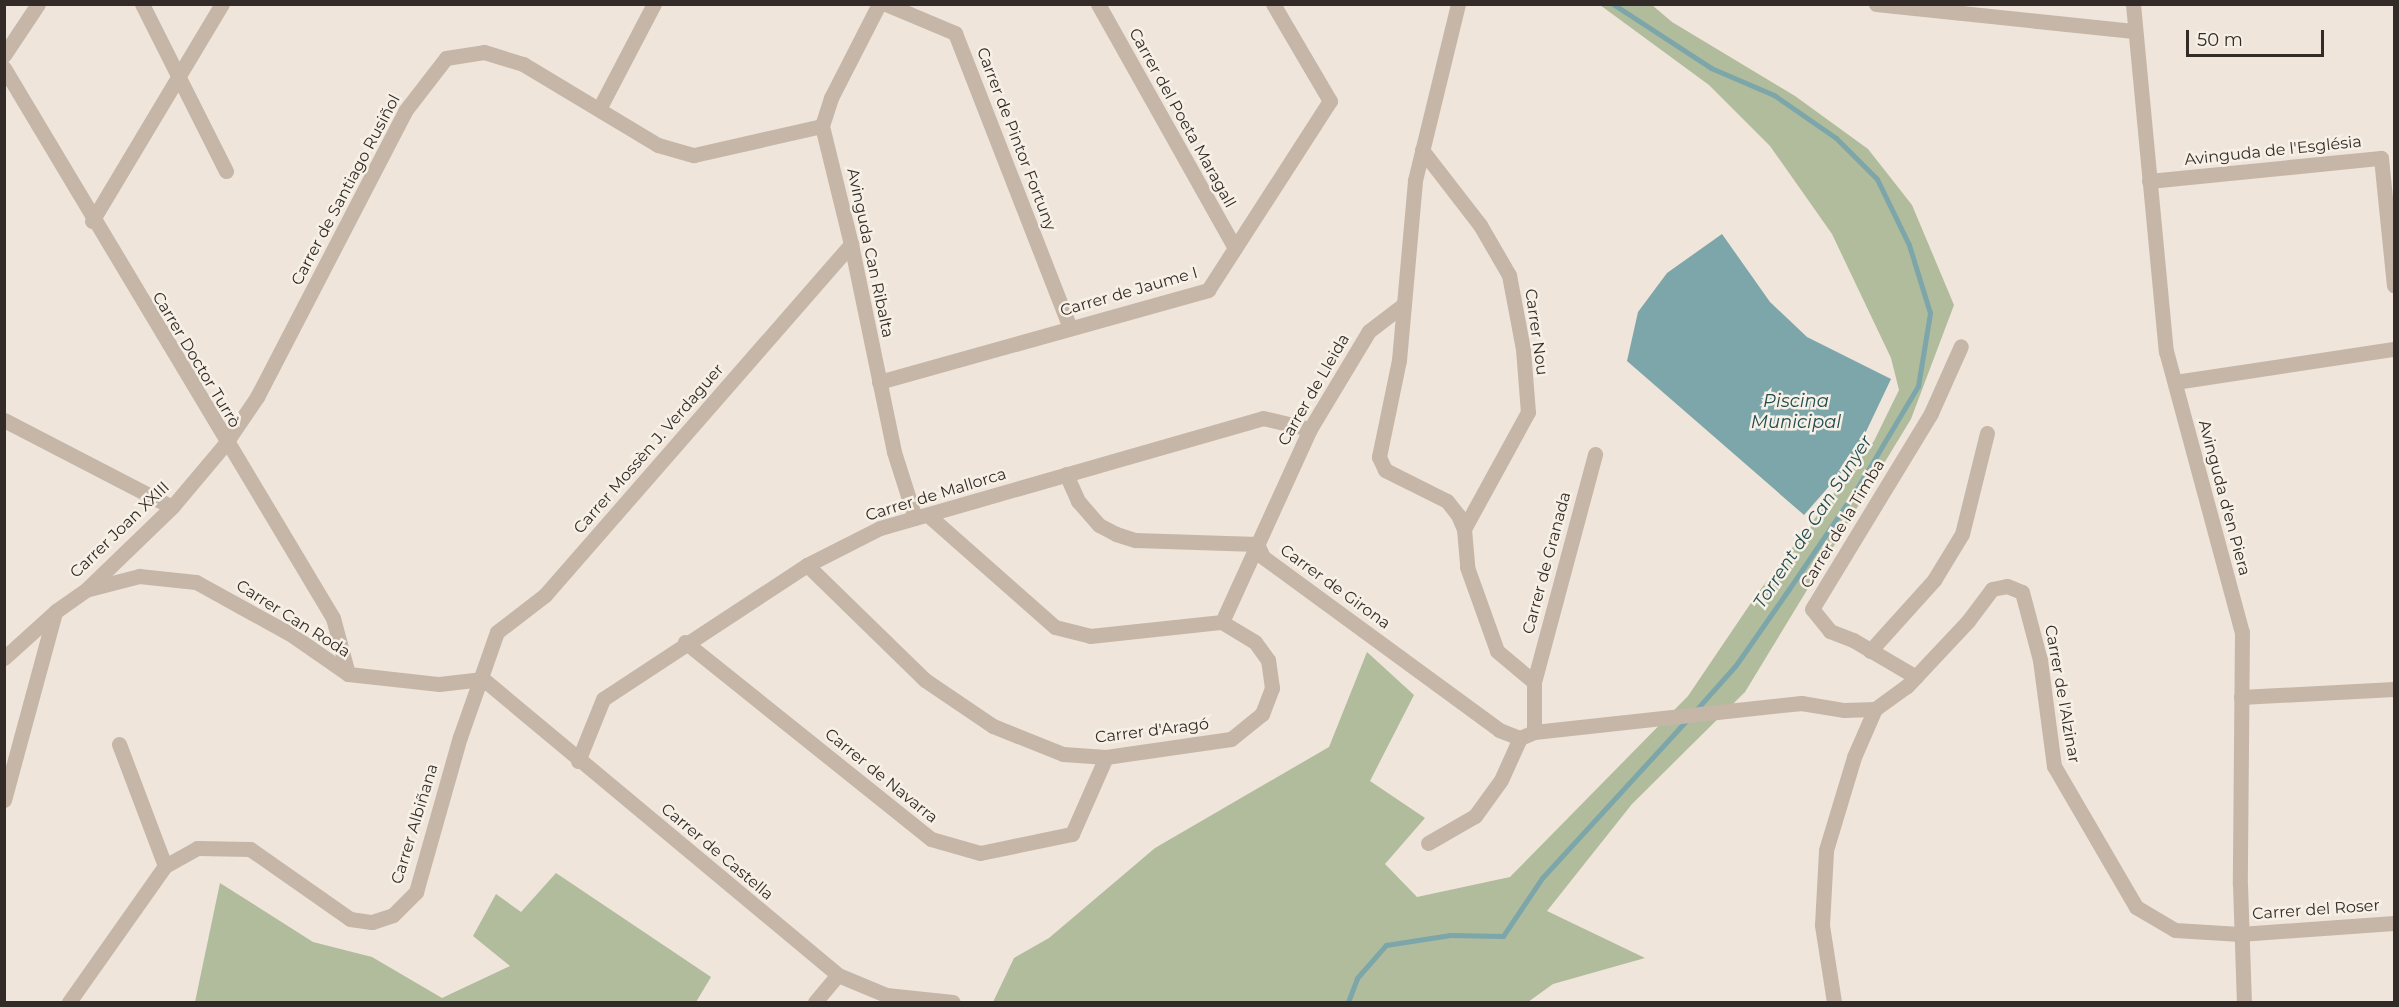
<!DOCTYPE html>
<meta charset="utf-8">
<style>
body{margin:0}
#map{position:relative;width:2399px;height:1007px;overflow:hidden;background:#efe5da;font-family:Montserrat,sans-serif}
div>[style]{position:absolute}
.green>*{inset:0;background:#b0bc9c}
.water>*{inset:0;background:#7ca6a9}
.stream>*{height:5px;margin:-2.5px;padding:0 2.5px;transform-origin:2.5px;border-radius:2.5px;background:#7ca6a9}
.minor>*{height:15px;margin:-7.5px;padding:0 7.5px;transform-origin:7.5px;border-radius:7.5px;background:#c5b6a8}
span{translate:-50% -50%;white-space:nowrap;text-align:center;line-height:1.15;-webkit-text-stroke:5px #f7f0e6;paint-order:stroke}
.street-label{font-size:16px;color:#332b27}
.water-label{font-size:18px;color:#214c50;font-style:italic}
.frame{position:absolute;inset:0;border:6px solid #332b27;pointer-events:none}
.scale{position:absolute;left:2186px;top:30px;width:138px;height:27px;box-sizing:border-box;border:3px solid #332b27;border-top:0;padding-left:8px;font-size:18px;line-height:21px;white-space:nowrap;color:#332b27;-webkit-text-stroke:4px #f7f0e6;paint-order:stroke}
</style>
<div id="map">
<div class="green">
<div style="clip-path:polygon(1600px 5px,1652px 5px,1672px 22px,1795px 96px,1868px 149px,1912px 205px,1954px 305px,1911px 419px,1745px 692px,1632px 804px,1547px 911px,1645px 958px,1553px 984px,1528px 1002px,993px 1002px,1014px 958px,1049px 938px,1155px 848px,1329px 747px,1367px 652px,1414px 695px,1370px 781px,1425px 818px,1385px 864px,1417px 897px,1510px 877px,1688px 696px,1757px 594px,1874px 441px,1899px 390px,1891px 358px,1832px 234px,1770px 146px,1709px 85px)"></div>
<div style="clip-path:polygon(556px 873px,711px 977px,696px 1002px,195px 1002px,220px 883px,313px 942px,372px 957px,442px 998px,510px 966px,473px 936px,496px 894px,521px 912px)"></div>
</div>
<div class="water">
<div style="clip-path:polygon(1722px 234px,1770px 302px,1807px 337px,1891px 379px,1853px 459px,1804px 515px,1627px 361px,1638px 312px,1667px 273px)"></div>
</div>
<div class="stream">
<div style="left:1613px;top:4px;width:117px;rotate:33.1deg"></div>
<div style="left:1711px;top:68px;width:69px;rotate:23.2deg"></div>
<div style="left:1774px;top:95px;width:75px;rotate:34.7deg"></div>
<div style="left:1836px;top:138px;width:58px;rotate:45deg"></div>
<div style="left:1877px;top:179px;width:73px;rotate:64.1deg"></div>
<div style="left:1909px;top:245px;width:71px;rotate:72.8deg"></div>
<div style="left:1930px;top:313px;width:74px;rotate:99.3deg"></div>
<div style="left:1918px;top:386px;width:121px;rotate:120.8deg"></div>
<div style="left:1856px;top:490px;width:120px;rotate:124.1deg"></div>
<div style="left:1789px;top:589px;width:93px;rotate:124.9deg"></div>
<div style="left:1736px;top:665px;width:62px;rotate:131.7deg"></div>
<div style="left:1348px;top:1002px;width:26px;rotate:-69deg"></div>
<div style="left:1357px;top:978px;width:44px;rotate:-48.7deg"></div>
<div style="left:1386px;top:945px;width:65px;rotate:-8.9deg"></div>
<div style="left:1450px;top:935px;width:53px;rotate:1.1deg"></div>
<div style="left:1503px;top:936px;width:70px;rotate:-56.1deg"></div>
<div style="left:1542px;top:878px;width:214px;rotate:-47.5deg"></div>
</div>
<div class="minor">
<div style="left:142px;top:4px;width:187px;rotate:63.3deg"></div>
<div style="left:879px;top:4px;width:106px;rotate:117.1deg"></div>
<div style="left:831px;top:98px;width:29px;rotate:108deg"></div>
<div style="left:822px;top:126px;width:122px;rotate:76.2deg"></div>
<div style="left:851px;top:244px;width:212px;rotate:78.3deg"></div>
<div style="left:894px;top:452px;width:69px;rotate:72.3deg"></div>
<div style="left:886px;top:4px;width:75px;rotate:22.8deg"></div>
<div style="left:955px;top:33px;width:317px;rotate:68.7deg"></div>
<div style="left:1098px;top:4px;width:280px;rotate:60.7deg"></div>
<div style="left:1458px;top:4px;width:182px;rotate:103.7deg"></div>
<div style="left:1415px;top:181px;width:180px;rotate:95.1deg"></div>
<div style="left:1399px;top:360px;width:99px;rotate:101.7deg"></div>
<div style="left:1379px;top:457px;width:14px;rotate:65deg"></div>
<div style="left:1385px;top:470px;width:69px;rotate:26.6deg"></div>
<div style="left:1447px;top:501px;width:18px;rotate:52deg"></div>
<div style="left:1458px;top:515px;width:15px;rotate:67deg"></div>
<div style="left:1464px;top:529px;width:38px;rotate:85deg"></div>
<div style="left:1467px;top:567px;width:89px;rotate:70.3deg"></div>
<div style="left:1497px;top:651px;width:48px;rotate:40deg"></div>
<div style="left:1876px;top:4px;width:259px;rotate:6deg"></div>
<div style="left:2133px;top:4px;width:349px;rotate:84.6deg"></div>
<div style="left:2166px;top:351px;width:291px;rotate:74.9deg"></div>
<div style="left:2242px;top:632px;width:252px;rotate:90.5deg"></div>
<div style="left:2240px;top:884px;width:118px;rotate:88.1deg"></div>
<div style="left:4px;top:55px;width:61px;rotate:-56.3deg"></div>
<div style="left:4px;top:68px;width:641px;rotate:59.11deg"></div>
<div style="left:333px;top:618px;width:58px;rotate:75deg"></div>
<div style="left:599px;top:109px;width:119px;rotate:-62.4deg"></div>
<div style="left:1422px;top:150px;width:95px;rotate:52.3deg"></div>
<div style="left:1480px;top:225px;width:58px;rotate:59.9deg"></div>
<div style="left:1509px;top:275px;width:75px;rotate:79.3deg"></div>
<div style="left:1523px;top:349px;width:63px;rotate:85.5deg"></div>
<div style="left:1528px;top:412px;width:133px;rotate:118.7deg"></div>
<div style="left:2149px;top:181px;width:233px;rotate:-5.7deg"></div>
<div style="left:2381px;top:158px;width:128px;rotate:84.2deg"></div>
<div style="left:92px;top:221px;width:253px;rotate:-59.1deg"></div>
<div style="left:879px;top:382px;width:342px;rotate:-15.6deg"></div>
<div style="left:1208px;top:290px;width:225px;rotate:-57.2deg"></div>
<div style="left:1330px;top:101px;width:113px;rotate:-120.4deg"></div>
<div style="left:2175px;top:382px;width:221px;rotate:-8.6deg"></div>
<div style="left:4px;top:420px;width:189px;rotate:27.4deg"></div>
<div style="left:1066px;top:474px;width:30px;rotate:66deg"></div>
<div style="left:1078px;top:501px;width:32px;rotate:49deg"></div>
<div style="left:1099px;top:525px;width:19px;rotate:28deg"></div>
<div style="left:1116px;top:534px;width:20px;rotate:18deg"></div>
<div style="left:1135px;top:540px;width:122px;rotate:1.9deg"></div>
<div style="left:928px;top:515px;width:169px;rotate:41.4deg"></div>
<div style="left:1055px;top:627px;width:36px;rotate:14deg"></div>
<div style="left:1090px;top:636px;width:133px;rotate:-6.1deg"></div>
<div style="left:1257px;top:544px;width:14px;rotate:65deg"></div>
<div style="left:1263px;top:557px;width:293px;rotate:36.2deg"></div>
<div style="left:1499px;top:730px;width:22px;rotate:21deg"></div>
<div style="left:807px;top:565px;width:165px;rotate:44.3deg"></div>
<div style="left:925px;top:680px;width:82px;rotate:34.1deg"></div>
<div style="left:993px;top:726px;width:75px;rotate:21.8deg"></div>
<div style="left:1063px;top:754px;width:43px;rotate:4deg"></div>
<div style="left:1106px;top:757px;width:126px;rotate:-8.2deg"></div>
<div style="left:1231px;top:739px;width:40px;rotate:-39deg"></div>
<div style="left:1262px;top:714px;width:28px;rotate:-69deg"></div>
<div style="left:1272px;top:688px;width:28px;rotate:-98deg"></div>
<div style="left:1268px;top:660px;width:22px;rotate:-126deg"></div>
<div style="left:1255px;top:642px;width:39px;rotate:-149deg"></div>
<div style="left:89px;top:589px;width:52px;rotate:-14.6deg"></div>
<div style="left:139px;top:576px;width:57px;rotate:6deg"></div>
<div style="left:196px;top:582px;width:110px;rotate:28.9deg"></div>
<div style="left:292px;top:635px;width:68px;rotate:34.9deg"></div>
<div style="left:348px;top:674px;width:92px;rotate:6.3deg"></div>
<div style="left:439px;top:684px;width:44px;rotate:-6.5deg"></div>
<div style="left:1222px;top:622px;width:212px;rotate:-65.5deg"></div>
<div style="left:1310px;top:429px;width:114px;rotate:-59deg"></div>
<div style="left:1369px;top:331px;width:43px;rotate:-37.4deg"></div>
<div style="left:685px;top:642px;width:315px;rotate:38.7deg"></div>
<div style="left:931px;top:839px;width:51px;rotate:15.9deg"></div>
<div style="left:980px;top:853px;width:94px;rotate:-11.7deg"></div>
<div style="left:1072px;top:834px;width:84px;rotate:-66.2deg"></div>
<div style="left:1870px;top:651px;width:96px;rotate:-48deg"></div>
<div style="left:1934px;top:580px;width:54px;rotate:-58.7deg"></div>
<div style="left:1962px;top:534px;width:104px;rotate:-76.1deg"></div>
<div style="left:4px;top:658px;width:70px;rotate:-42.1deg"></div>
<div style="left:56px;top:611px;width:38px;rotate:-35deg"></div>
<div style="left:87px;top:589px;width:118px;rotate:-44deg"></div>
<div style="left:172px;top:507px;width:82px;rotate:-49.9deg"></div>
<div style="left:225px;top:444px;width:57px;rotate:-55.8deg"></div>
<div style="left:257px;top:397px;width:322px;rotate:-62.6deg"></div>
<div style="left:405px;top:111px;width:67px;rotate:-52.3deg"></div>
<div style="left:446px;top:58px;width:38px;rotate:-9deg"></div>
<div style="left:484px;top:52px;width:41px;rotate:17.1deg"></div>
<div style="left:523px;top:64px;width:157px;rotate:31deg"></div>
<div style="left:658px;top:145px;width:37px;rotate:16deg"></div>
<div style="left:694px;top:155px;width:131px;rotate:-12.8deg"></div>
<div style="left:1916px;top:677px;width:73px;rotate:-149.6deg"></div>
<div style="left:1853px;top:640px;width:25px;rotate:-159deg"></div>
<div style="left:1830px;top:631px;width:28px;rotate:-129deg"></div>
<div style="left:1812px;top:609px;width:229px;rotate:-58.7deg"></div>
<div style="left:1931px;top:413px;width:73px;rotate:-65.9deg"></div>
<div style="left:483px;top:679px;width:462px;rotate:39.8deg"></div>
<div style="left:838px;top:975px;width:52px;rotate:22.6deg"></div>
<div style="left:886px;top:995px;width:67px;rotate:6deg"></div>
<div style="left:2241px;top:697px;width:153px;rotate:-3deg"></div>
<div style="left:1534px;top:732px;width:50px;rotate:-90deg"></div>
<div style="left:1534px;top:682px;width:236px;rotate:-75deg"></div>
<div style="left:1520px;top:738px;width:15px;rotate:-23deg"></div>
<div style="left:1534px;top:732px;width:269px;rotate:-6.2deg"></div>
<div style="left:1801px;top:703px;width:44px;rotate:9.2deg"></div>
<div style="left:1844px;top:710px;width:31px;rotate:-2deg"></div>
<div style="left:1875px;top:709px;width:39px;rotate:-36deg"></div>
<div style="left:1907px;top:686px;width:89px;rotate:-46.8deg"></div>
<div style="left:1968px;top:621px;width:40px;rotate:-53deg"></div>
<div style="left:1992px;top:589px;width:15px;rotate:-11deg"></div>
<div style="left:2007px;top:586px;width:16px;rotate:22deg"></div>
<div style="left:2022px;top:592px;width:70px;rotate:75.2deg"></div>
<div style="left:2040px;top:660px;width:107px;rotate:82.5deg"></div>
<div style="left:2054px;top:766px;width:163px;rotate:59.8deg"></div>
<div style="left:2136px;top:907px;width:45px;rotate:30.5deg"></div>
<div style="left:2175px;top:930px;width:65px;rotate:3.5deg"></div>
<div style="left:2240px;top:934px;width:154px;rotate:-4.1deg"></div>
<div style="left:119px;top:744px;width:130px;rotate:69.3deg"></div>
<div style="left:578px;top:761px;width:67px;rotate:-68deg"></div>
<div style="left:603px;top:699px;width:244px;rotate:-33.3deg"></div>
<div style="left:807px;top:565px;width:82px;rotate:-26.9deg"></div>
<div style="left:880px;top:528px;width:398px;rotate:-16deg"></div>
<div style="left:1263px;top:418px;width:48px;rotate:13.2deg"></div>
<div style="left:4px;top:800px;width:195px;rotate:-74.8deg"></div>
<div style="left:1428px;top:843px;width:54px;rotate:-29.9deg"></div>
<div style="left:1475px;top:816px;width:44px;rotate:-54.2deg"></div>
<div style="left:1501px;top:780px;width:46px;rotate:-65.7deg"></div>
<div style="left:69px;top:1002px;width:166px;rotate:-54.8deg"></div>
<div style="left:165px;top:866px;width:37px;rotate:-29deg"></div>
<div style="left:197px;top:848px;width:53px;rotate:1.1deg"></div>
<div style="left:250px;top:849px;width:122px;rotate:35deg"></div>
<div style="left:350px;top:919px;width:22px;rotate:8deg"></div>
<div style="left:372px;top:922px;width:22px;rotate:-18deg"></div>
<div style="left:393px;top:915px;width:33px;rotate:-45deg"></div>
<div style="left:416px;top:892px;width:161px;rotate:-74.2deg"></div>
<div style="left:460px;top:737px;width:111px;rotate:-70.6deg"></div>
<div style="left:497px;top:632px;width:61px;rotate:-37.6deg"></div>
<div style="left:545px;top:595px;width:466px;rotate:-48.9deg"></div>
<div style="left:815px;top:1002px;width:35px;rotate:-50deg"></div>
<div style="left:1834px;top:1002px;width:78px;rotate:-98.9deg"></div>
<div style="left:1822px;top:925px;width:75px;rotate:-86.9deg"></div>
<div style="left:1826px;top:850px;width:97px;rotate:-73.2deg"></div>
<div style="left:1854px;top:757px;width:52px;rotate:-66.4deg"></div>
</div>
<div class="street-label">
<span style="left:1182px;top:118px;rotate:61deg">Carrer del Poeta Maragall</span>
<span style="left:1016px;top:139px;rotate:69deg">Carrer de Pintor Fortuny</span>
<span style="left:2273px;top:151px;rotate:-6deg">Avinguda de l'Església</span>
<span style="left:346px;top:190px;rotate:-62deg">Carrer de Santiago Rusiñol</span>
<span style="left:870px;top:253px;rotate:78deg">Avinguda Can Ribalta</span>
<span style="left:1129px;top:292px;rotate:-16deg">Carrer de Jaume I</span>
<span style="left:1536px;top:332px;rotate:82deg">Carrer Nou</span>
<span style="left:196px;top:360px;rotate:59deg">Carrer Doctor Turrò</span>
<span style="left:1314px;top:390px;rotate:-60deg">Carrer de Lleida</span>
<span style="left:649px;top:449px;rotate:-49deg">Carrer Mossèn J. Verdaguer</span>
<span style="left:936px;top:495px;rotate:-17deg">Carrer de Mallorca</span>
<span style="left:2224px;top:498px;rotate:75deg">Avinguda d'en Piera</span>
<span style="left:1843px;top:524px;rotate:-59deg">Carrer de la Timba</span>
<span style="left:120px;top:530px;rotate:-44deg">Carrer Joan XXIII</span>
<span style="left:1547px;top:563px;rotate:-75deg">Carrer de Granada</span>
<span style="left:1335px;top:587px;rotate:36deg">Carrer de Girona</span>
<span style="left:293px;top:619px;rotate:32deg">Carrer Can Roda</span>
<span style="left:2062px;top:694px;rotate:80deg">Carrer de l'Alzinar</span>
<span style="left:1152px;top:731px;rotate:-7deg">Carrer d'Aragó</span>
<span style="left:881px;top:776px;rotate:39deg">Carrer de Navarra</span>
<span style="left:415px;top:824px;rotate:-73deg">Carrer Albiñana</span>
<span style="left:717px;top:852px;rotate:40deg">Carrer de Castella</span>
<span style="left:2316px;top:910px;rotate:-4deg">Carrer del Roser</span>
</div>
<div class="water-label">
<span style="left:1796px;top:412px">Piscina<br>Municipal</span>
<span style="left:1813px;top:522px;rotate:-57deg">Torrent de Can Sunyer</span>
</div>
<div class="frame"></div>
<div class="scale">50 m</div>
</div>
